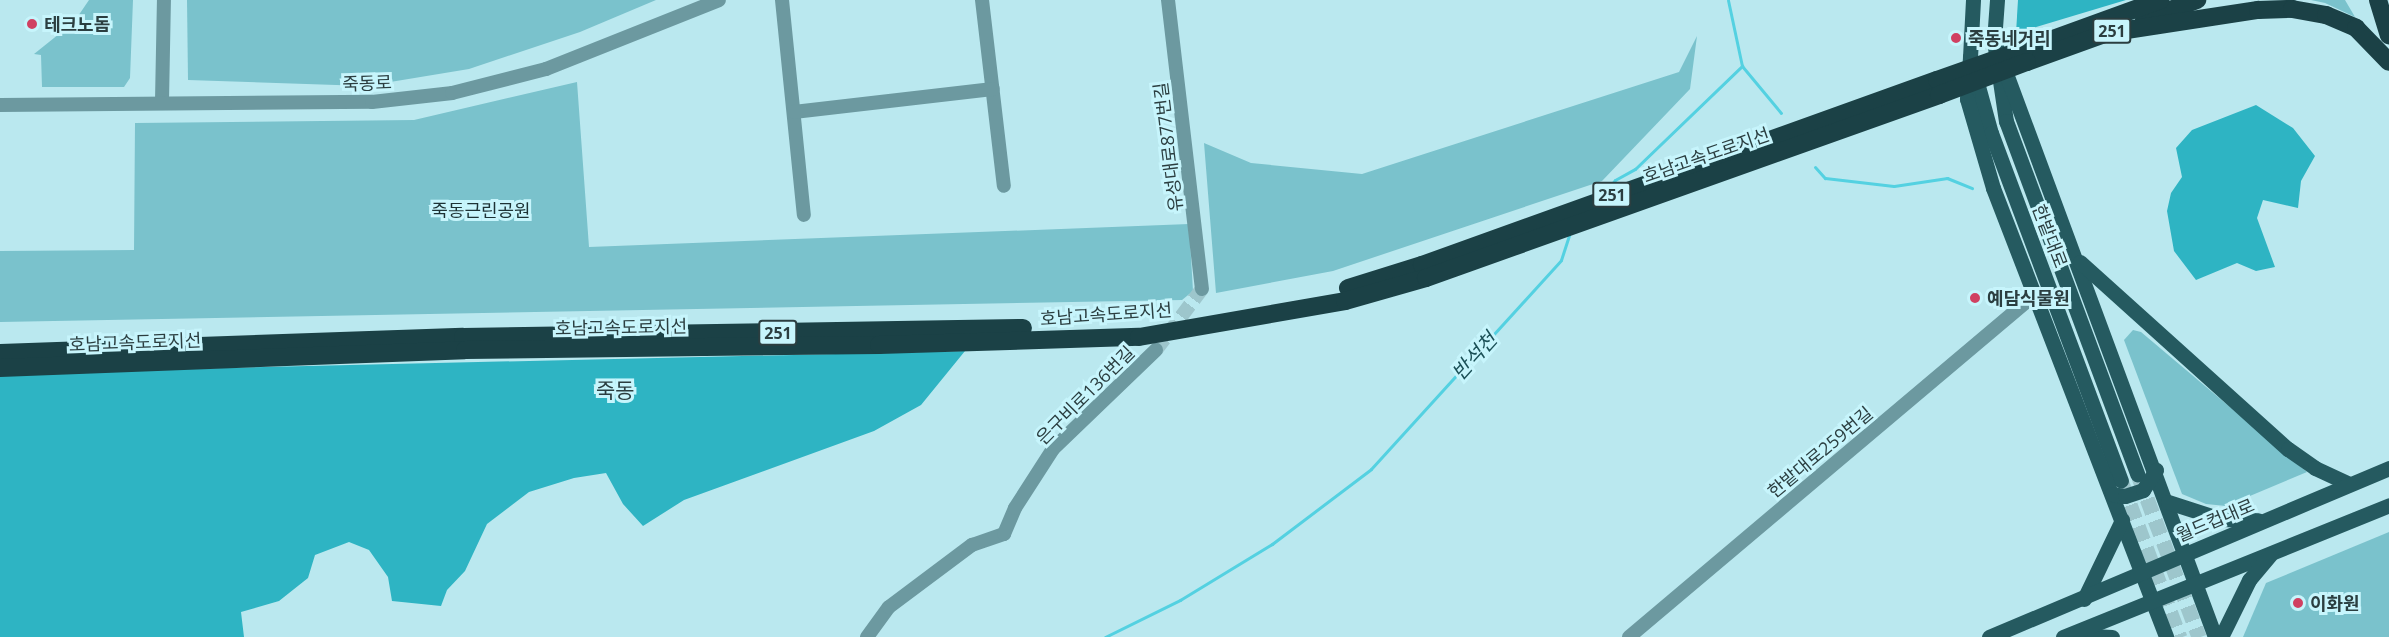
<!DOCTYPE html>
<meta charset="utf-8">
<style>
body{margin:0}
#map{position:relative;width:2389px;height:637px;overflow:hidden;background:#bae8ef;font-family:"Open Sans","Noto Sans KR",sans-serif}
div>[style]{position:absolute}
.green>*{inset:0;background:#7ac2cc}
.forest>*{inset:0;background:#2eb4c3}
.stream>*{height:3px;margin:-1.5px;padding:0 1.5px;transform-origin:1.5px;border-radius:1.5px;background:#54d1e1}
.minor-tunnel>*{height:14px;margin-top:-7px;transform-origin:0;background:repeating-linear-gradient(90deg,#9dc6cc 0 14px,transparent 0 21px)}
.major-tunnel>*{height:15px;margin-top:-7.5px;transform-origin:0;background:repeating-linear-gradient(90deg,#9dc6cc 0 15px,transparent 0 23px)}
.minor>*{height:14px;margin:-7px;padding:0 7px;transform-origin:7px;border-radius:7px;background:#6c99a0}
.major>*{height:15px;margin:-7.5px;padding:0 7.5px;transform-origin:7.5px;border-radius:7.5px;background:#255a60}
.highway>*{height:18px;margin:-9px;padding:0 9px;transform-origin:9px;border-radius:9px;background:#1b4146}
.highway-bridge>*{height:18px;margin:-9px;padding:0 9px;transform-origin:9px;border-radius:9px;background:#1b4146}
.dots>*{width:16px;height:16px;translate:-50% -50%;box-sizing:border-box;border:3px solid #c7f5fc;border-radius:50%}
span{translate:-50% -50%;white-space:nowrap;text-align:center;line-height:1.15;-webkit-text-stroke:6px #c7f5fc;paint-order:stroke}
.shield-label span{padding:2px 4px;background:#c7f5fc;border:2px solid;border-radius:4px;-webkit-text-stroke-width:0}
.shield-label{font-size:16px;color:#2b3e40;font-weight:700}
.poi-label{font-size:18px;color:#2b3e40;font-weight:700}
.left{translate:0 -50%;text-align:left}
.street-label{font-size:18px;color:#2b3e40}
.park-label{font-size:18px;color:#1d3235}
.water-label{font-size:20px;color:#1b5057;font-style:italic}
.quarter-label{font-size:21px;color:#2b3e40}
</style>
<div id="map">
<div class="green">
<div style="clip-path:polygon(89px 0,133px 0,130px 78px,124px 87px,42px 87px,41px 55px,34px 54px,74px 22px)"></div>
<div style="clip-path:polygon(187px 0,656px 0,580px 32px,469px 69px,366px 86px,188px 80px)"></div>
<div style="clip-path:polygon(2311px 0,2345px 0,2355px 17px,2325px 3px)"></div>
<div style="clip-path:polygon(1697px 36px,1690px 89px,1602px 181px,1333px 271px,1216px 293px,1204px 143px,1251px 163px,1362px 174px,1679px 72px)"></div>
<div style="clip-path:polygon(577px 82px,589px 247px,1189px 224px,1193px 291px,1182px 300px,0 322px,0 251px,134px 250px,135px 123px,414px 120px)"></div>
<div style="clip-path:polygon(2133px 330px,2141px 332px,2307px 472px,2226px 506px,2206px 504px,2182px 494px,2124px 340px)"></div>
<div style="clip-path:polygon(2389px 532px,2389px 637px,2243px 637px,2266px 583px)"></div>
</div>
<div class="forest">
<div style="clip-path:polygon(2018px 0,2126px 0,2016px 33px)"></div>
<div style="clip-path:polygon(2256px 105px,2293px 128px,2315px 156px,2301px 181px,2298px 208px,2263px 200px,2257px 218px,2275px 267px,2256px 271px,2237px 263px,2196px 280px,2174px 251px,2167px 211px,2171px 193px,2182px 177px,2176px 148px,2192px 130px)"></div>
<div style="clip-path:polygon(965px 351px,921px 405px,874px 431px,684px 500px,643px 526px,623px 504px,606px 473px,574px 478px,529px 492px,487px 524px,465px 571px,447px 590px,441px 606px,392px 601px,388px 577px,369px 550px,349px 542px,315px 555px,308px 578px,279px 601px,241px 612px,244px 637px,0 637px,0 373px)"></div>
</div>
<div class="stream">
<div style="left:1742px;top:66px;width:61px;rotate:50.3deg"></div>
<div style="left:1815px;top:167px;width:15px;rotate:48deg"></div>
<div style="left:1825px;top:178px;width:69px;rotate:6.6deg"></div>
<div style="left:1894px;top:186px;width:54px;rotate:-8.6deg"></div>
<div style="left:1947px;top:178px;width:27px;rotate:22deg"></div>
<div style="left:1606px;top:191px;width:14px;rotate:-51deg"></div>
<div style="left:1615px;top:180px;width:23px;rotate:-29deg"></div>
<div style="left:1635px;top:169px;width:149px;rotate:-43.9deg"></div>
<div style="left:1742px;top:66px;width:67px;rotate:-102deg"></div>
<div style="left:1105px;top:637px;width:84px;rotate:-26.3deg"></div>
<div style="left:1180px;top:600px;width:108px;rotate:-31.3deg"></div>
<div style="left:1272px;top:544px;width:124px;rotate:-37.1deg"></div>
<div style="left:1371px;top:469px;width:282px;rotate:-47.7deg"></div>
<div style="left:1561px;top:260px;width:26px;rotate:-72deg"></div>
</div>
<div class="minor-tunnel">
<div style="left:1156px;top:350px;width:76px;rotate:-53deg"></div>
</div>
<div class="major-tunnel">
<div style="left:2139px;top:477px;width:171px;rotate:69.4deg"></div>
<div style="left:2122px;top:483px;width:165px;rotate:69.4deg"></div>
</div>
<div class="minor">
<div style="left:782px;top:0;width:216px;rotate:84.2deg"></div>
<div style="left:982px;top:0;width:187px;rotate:83.3deg"></div>
<div style="left:1168px;top:0;width:291px;rotate:83.3deg"></div>
<div style="left:162px;top:101px;width:101px;rotate:-88.9deg"></div>
<div style="left:0;top:105px;width:372px;rotate:-0.5deg"></div>
<div style="left:372px;top:102px;width:81px;rotate:-6.4deg"></div>
<div style="left:452px;top:93px;width:97px;rotate:-14.3deg"></div>
<div style="left:546px;top:69px;width:186px;rotate:-21.7deg"></div>
<div style="left:794px;top:112px;width:200px;rotate:-6.6deg"></div>
<div style="left:867px;top:637px;width:37px;rotate:-54deg"></div>
<div style="left:889px;top:607px;width:104px;rotate:-36.8deg"></div>
<div style="left:972px;top:545px;width:34px;rotate:-19deg"></div>
<div style="left:1004px;top:534px;width:28px;rotate:-67deg"></div>
<div style="left:1015px;top:508px;width:70px;rotate:-57.2deg"></div>
<div style="left:1053px;top:449px;width:143px;rotate:-43.9deg"></div>
<div style="left:1629px;top:637px;width:519px;rotate:-40.16deg"></div>
<div style="left:2026px;top:302px;width:11px;rotate:-15deg"></div>
</div>
<div class="major">
<div style="left:1973px;top:0;width:57px;rotate:93deg"></div>
<div style="left:1970px;top:57px;width:79px;rotate:74.6deg"></div>
<div style="left:1991px;top:133px;width:371px;rotate:69.5deg"></div>
<div style="left:1997px;top:0;width:41px;rotate:94.2deg"></div>
<div style="left:1994px;top:41px;width:81px;rotate:81.5deg"></div>
<div style="left:2006px;top:121px;width:377px;rotate:69.6deg"></div>
<div style="left:1994px;top:41px;width:636px;rotate:69.65deg"></div>
<div style="left:1970px;top:57px;width:42px;rotate:94.1deg"></div>
<div style="left:1967px;top:99px;width:93px;rotate:73.7deg"></div>
<div style="left:1993px;top:188px;width:481px;rotate:68.9deg"></div>
<div style="left:2080px;top:262px;width:280px;rotate:42deg"></div>
<div style="left:2288px;top:449px;width:33px;rotate:35deg"></div>
<div style="left:2315px;top:468px;width:38px;rotate:25deg"></div>
<div style="left:2112px;top:494px;width:13px;rotate:9deg"></div>
<div style="left:2125px;top:496px;width:19px;rotate:-18deg"></div>
<div style="left:2143px;top:490px;width:24px;rotate:-57deg"></div>
<div style="left:2168px;top:502px;width:56px;rotate:17.8deg"></div>
<div style="left:2221px;top:519px;width:37px;rotate:2deg"></div>
<div style="left:2084px;top:599px;width:88px;rotate:-64.3deg"></div>
<div style="left:2073px;top:635px;width:39px;rotate:3deg"></div>
<div style="left:1989px;top:637px;width:434px;rotate:-22.9deg"></div>
<div style="left:2063px;top:637px;width:352px;rotate:-22deg"></div>
<div style="left:2221px;top:637px;width:64px;rotate:-63.8deg"></div>
<div style="left:2249px;top:580px;width:33px;rotate:-50deg"></div>
</div>
<div class="highway">
<div style="left:2378px;top:0;width:37px;rotate:73deg"></div>
<div style="left:2144px;top:20px;width:57px;rotate:-20.7deg"></div>
<div style="left:2107px;top:33px;width:153px;rotate:-8.7deg"></div>
<div style="left:2258px;top:10px;width:34px;rotate:-2deg"></div>
<div style="left:2292px;top:9px;width:35px;rotate:10deg"></div>
<div style="left:2326px;top:15px;width:33px;rotate:23deg"></div>
<div style="left:2356px;top:28px;width:47px;rotate:45.9deg"></div>
<div style="left:2025px;top:49px;width:144px;rotate:-19.9deg"></div>
<div style="left:2027px;top:62px;width:97px;rotate:-19.9deg"></div>
<div style="left:1348px;top:288px;width:77px;rotate:-17.3deg"></div>
<div style="left:1422px;top:265px;width:547px;rotate:-19.76deg"></div>
<div style="left:0;top:353px;width:463px;rotate:-2deg"></div>
<div style="left:463px;top:337px;width:560px;rotate:-0.92deg"></div>
<div style="left:0;top:368px;width:465px;rotate:-2.2deg"></div>
<div style="left:465px;top:350px;width:414px;rotate:-0.7deg"></div>
<div style="left:879px;top:345px;width:260px;rotate:-1.8deg"></div>
<div style="left:1139px;top:337px;width:209px;rotate:-9.9deg"></div>
<div style="left:1345px;top:301px;width:84px;rotate:-15.9deg"></div>
<div style="left:1426px;top:278px;width:545px;rotate:-19.63deg"></div>
</div>
<div class="highway-bridge">
<div style="left:1937px;top:80px;width:93px;rotate:-19.4deg"></div>
<div style="left:1939px;top:95px;width:94px;rotate:-20.6deg"></div>
</div>
<div class="dots">
<div style="left:32px;top:24px;background:#d04162"></div>
<div style="left:1956px;top:38px;background:#d04162"></div>
<div style="left:1975px;top:298px;background:#d04162"></div>
<div style="left:2298px;top:603px;background:#d04162"></div>
</div>
<div class="shield-label">
<span style="left:2112px;top:31px">251</span>
<span style="left:1612px;top:195px">251</span>
<span style="left:778px;top:333px">251</span>
</div>
<div class="poi-label">
<span class="left" style="left:44px;top:24px">테크노돔</span>
<span class="left" style="left:1968px;top:38px">죽동네거리</span>
<span class="left" style="left:1987px;top:298px">예담식물원</span>
<span class="left" style="left:2310px;top:603px">이화원</span>
</div>
<div class="street-label">
<span style="left:367px;top:83px;rotate:-2deg">죽동로</span>
<span style="left:1168px;top:147px;rotate:-97deg">유성대로877번길</span>
<span style="left:1706px;top:155px;rotate:-19deg">호남고속도로지선</span>
<span style="left:2050px;top:236px;rotate:69deg">한밭대로</span>
<span style="left:1106px;top:314px;rotate:-4deg">호남고속도로지선</span>
<span style="left:621px;top:327px;rotate:-1deg">호남고속도로지선</span>
<span style="left:135px;top:342px;rotate:-2deg">호남고속도로지선</span>
<span style="left:1085px;top:395px;rotate:-45deg">은구비로136번길</span>
<span style="left:1820px;top:452px;rotate:-40deg">한밭대로259번길</span>
<span style="left:2215px;top:520px;rotate:-23deg">월드컵대로</span>
</div>
<div class="park-label">
<span style="left:481px;top:210px">죽동근린공원</span>
</div>
<div class="water-label">
<span style="left:1474px;top:356px;rotate:-48deg">반석천</span>
</div>
<div class="quarter-label">
<span style="left:615px;top:390px">죽동</span>
</div>
</div>
